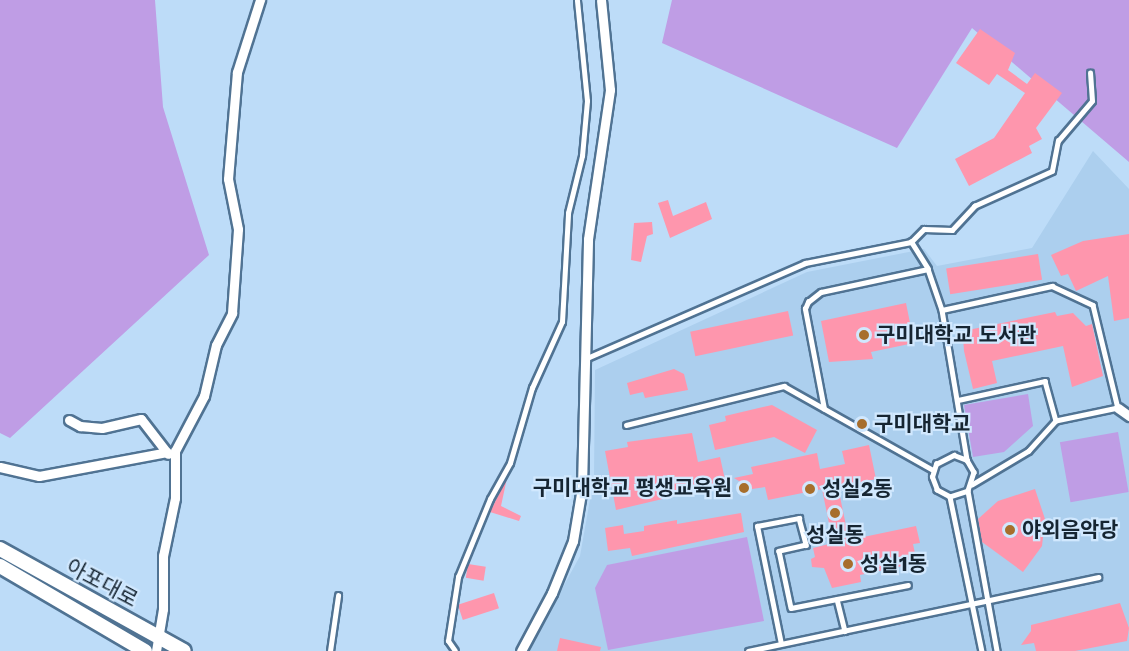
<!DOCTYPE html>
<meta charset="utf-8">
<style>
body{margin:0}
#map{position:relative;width:1129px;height:651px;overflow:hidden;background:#bddcf8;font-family:"Work Sans","Noto Sans KR",sans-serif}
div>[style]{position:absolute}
.built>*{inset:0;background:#accfee}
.green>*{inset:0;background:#bf9de5;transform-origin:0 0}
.building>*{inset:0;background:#fe96ad;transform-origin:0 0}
.roads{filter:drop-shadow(2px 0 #507393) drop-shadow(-2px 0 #507393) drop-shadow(0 2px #507393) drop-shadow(0 -2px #507393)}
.lane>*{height:4.5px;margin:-2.25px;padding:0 2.25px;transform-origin:2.25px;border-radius:2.25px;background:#fff}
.street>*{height:9px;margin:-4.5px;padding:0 4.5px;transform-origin:4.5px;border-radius:4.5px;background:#fff}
.secondary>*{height:14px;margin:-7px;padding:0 7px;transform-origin:7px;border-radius:7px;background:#fff}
.dots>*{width:16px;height:16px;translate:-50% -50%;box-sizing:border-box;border:3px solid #d1e8fe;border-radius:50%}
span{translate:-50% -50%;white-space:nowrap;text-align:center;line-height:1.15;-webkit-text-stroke:4.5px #d1e8fe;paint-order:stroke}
.poi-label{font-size:21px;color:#162532;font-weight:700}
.left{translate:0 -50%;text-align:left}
.right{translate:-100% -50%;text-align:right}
.street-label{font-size:21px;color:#162532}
</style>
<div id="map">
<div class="built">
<div style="clip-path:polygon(1093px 151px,1129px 189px,1129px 651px,528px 651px,580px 556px,594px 477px,595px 370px,807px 272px,924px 249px,937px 266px,1032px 248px)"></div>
</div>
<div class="green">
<div style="clip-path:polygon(0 0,155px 0,163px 107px,209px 255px,10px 438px,0 433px)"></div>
<div style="clip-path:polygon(672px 0,1129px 0,1129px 162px,972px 28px,897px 148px,662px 43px)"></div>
<div style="clip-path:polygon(1028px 394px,1033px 426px,1004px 452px,973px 457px,964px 405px)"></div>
<div style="left:1118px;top:432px;width:61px;height:59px;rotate:80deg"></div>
<div style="clip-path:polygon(747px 537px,764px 621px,608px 650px,595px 588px,607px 565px)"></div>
</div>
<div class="building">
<div style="clip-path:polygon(980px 29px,1015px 53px,1008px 70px,1027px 84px,1035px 73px,1062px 93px,1036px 128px,1042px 139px,1029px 146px,1032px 153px,969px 186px,955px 159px,994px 138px,1025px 93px,997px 74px,989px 85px,956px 63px)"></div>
<div style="clip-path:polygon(668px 200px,673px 216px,706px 202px,712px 219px,670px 238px,658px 203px)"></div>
<div style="clip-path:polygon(652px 222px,653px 234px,647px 236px,641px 262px,631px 260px,634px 223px)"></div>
<div style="clip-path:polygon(1129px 234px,1129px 318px,1114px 321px,1108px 276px,1076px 291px,1068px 274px,1061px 276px,1051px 255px,1083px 241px)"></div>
<div style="left:1038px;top:254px;width:26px;height:93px;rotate:81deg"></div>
<div style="clip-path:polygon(906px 303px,914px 343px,871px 352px,873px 359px,829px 362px,821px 321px)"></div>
<div style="left:788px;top:311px;width:25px;height:100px;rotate:78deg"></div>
<div style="clip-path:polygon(1055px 312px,1057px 316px,1073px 313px,1086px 326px,1092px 324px,1103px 376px,1072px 387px,1063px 346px,992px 361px,997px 383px,973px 389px,964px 351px,963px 337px,969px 336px,968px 330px)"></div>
<div style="clip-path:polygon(674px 369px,684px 374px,688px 390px,645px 398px,643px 392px,630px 395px,627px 383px)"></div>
<div style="clip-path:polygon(772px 405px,817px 430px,805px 453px,774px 437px,715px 450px,709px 425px,726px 421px,725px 416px)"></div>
<div style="clip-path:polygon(692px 433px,698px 462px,720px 457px,726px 484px,616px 510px,605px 451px,628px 447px,627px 442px)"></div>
<div style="clip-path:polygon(869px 445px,876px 479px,838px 487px,849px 540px,916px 526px,920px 543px,913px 544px,917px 563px,860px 575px,861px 582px,832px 588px,824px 568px,812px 567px,811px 559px,815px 557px,813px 548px,833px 543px,822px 489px,768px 500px,765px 487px,752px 489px,734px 478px,753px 474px,751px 467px,817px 453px,820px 469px,845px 464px,842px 451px)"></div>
<div style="clip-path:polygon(507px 478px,501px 506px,521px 516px,519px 521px,490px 512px)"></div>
<div style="clip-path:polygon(1035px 489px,1045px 519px,1042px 546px,1023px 572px,982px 542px,978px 519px,998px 501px)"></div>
<div style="clip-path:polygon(741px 513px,744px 532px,632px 556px,630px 548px,608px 551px,605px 528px,623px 525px,624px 534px,644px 531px,644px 526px,677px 520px,677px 524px)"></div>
<div style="left:468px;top:564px;width:18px;height:14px;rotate:9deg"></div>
<div style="left:494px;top:593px;width:16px;height:38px;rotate:72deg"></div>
<div style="clip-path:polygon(1120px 603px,1129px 628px,1127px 641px,1075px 651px,1036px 651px,1034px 643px,1021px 645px,1031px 631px,1031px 625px)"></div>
<div style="clip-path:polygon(560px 638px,601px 647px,600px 651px,557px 651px)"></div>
</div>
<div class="roads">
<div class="lane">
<div style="left:928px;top:269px;width:32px;rotate:-122deg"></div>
<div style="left:911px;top:242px;width:18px;rotate:-45deg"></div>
<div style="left:924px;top:229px;width:28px;rotate:2deg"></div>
<div style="left:952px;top:230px;width:33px;rotate:-47deg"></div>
<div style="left:974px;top:206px;width:85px;rotate:-24.2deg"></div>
<div style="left:1052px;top:171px;width:31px;rotate:-79deg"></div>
<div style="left:1058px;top:141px;width:52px;rotate:-49.6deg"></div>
<div style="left:1092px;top:101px;width:28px;rotate:-94deg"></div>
<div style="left:942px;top:310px;width:113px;rotate:-12.3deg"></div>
<div style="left:1052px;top:286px;width:45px;rotate:24.9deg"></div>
<div style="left:1093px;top:305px;width:106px;rotate:76.4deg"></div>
<div style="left:1118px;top:408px;width:63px;rotate:168.2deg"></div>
<div style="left:1056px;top:421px;width:40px;rotate:132deg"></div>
<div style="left:1029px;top:451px;width:66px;rotate:149.2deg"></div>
<div style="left:587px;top:358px;width:238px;rotate:-23.5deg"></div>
<div style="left:805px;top:263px;width:108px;rotate:-11.2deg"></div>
<div style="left:958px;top:400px;width:89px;rotate:-12.3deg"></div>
<div style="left:1045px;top:381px;width:41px;rotate:74.6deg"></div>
<div style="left:824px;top:409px;width:102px;rotate:-100.8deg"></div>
<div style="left:805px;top:309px;width:8px;rotate:-67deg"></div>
<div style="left:808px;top:302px;width:16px;rotate:-38deg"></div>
<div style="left:821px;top:292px;width:109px;rotate:-12.1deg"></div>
<div style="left:928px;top:269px;width:43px;rotate:71.1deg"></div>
<div style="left:942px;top:310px;width:152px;rotate:80.5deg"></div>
<div style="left:626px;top:425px;width:163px;rotate:-13.9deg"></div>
<div style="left:784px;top:386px;width:171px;rotate:29.4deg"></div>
<div style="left:968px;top:491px;width:19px;rotate:162deg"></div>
<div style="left:950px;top:497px;width:15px;rotate:-152deg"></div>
<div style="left:937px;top:490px;width:14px;rotate:-111deg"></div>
<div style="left:932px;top:477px;width:14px;rotate:-73deg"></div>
<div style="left:936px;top:464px;width:20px;rotate:-27deg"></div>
<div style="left:954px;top:455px;width:14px;rotate:21deg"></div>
<div style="left:967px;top:460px;width:14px;rotate:60deg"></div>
<div style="left:974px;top:472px;width:20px;rotate:108deg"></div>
<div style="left:968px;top:491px;width:163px;rotate:79.7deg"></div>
<div style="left:950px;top:497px;width:157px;rotate:78.3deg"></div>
<div style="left:837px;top:599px;width:33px;rotate:76deg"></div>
<div style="left:781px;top:644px;width:120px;rotate:-101.5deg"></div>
<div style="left:757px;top:526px;width:43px;rotate:-10.8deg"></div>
<div style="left:799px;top:518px;width:28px;rotate:75deg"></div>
<div style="left:806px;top:545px;width:28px;rotate:167deg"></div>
<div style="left:779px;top:551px;width:58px;rotate:78.1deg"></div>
<div style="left:791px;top:608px;width:119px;rotate:-11.1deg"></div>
<div style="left:330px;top:651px;width:56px;rotate:-81.7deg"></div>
<div style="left:455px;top:651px;width:12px;rotate:-125deg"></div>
<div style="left:448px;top:641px;width:65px;rotate:-81.1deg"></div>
<div style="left:458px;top:577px;width:84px;rotate:-67.7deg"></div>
<div style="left:490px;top:499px;width:41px;rotate:-60.9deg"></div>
<div style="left:510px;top:463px;width:78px;rotate:-73.7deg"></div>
<div style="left:532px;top:388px;width:72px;rotate:-65.6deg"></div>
<div style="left:562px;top:322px;width:109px;rotate:-86.8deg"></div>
<div style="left:568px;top:213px;width:59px;rotate:-76.2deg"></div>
<div style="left:582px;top:156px;width:55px;rotate:-84.8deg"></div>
<div style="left:587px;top:101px;width:101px;rotate:-95.7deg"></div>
<div style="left:748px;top:651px;width:358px;rotate:-11.9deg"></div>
</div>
<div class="street">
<div style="left:1118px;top:408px;width:14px;rotate:36deg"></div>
<div style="left:69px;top:420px;width:13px;rotate:29deg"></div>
<div style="left:80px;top:426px;width:22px;rotate:5deg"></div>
<div style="left:102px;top:428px;width:40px;rotate:-13deg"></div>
<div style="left:141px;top:419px;width:44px;rotate:52.4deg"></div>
<div style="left:0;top:467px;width:40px;rotate:13deg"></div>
<div style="left:39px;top:476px;width:130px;rotate:-10.6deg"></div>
<div style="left:156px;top:651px;width:43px;rotate:-80.5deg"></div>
<div style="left:163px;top:609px;width:53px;rotate:-90deg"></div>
<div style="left:163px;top:556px;width:59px;rotate:-78.3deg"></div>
<div style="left:175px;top:498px;width:47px;rotate:-90deg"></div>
<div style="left:175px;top:451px;width:62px;rotate:-62.2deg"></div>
<div style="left:204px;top:396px;width:52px;rotate:-76.8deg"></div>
<div style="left:216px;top:345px;width:36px;rotate:-63deg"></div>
<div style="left:232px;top:313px;width:84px;rotate:-85.9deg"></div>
<div style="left:238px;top:229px;width:51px;rotate:-101.3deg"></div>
<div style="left:228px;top:179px;width:107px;rotate:-85.2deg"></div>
<div style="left:237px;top:72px;width:76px;rotate:-72.3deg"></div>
<div style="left:521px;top:651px;width:66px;rotate:-61.9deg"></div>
<div style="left:552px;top:593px;width:56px;rotate:-68deg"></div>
<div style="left:573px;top:541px;width:55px;rotate:-80.5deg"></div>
<div style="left:582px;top:487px;width:248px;rotate:-88.6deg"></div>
<div style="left:588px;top:239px;width:151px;rotate:-81.6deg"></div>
<div style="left:610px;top:90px;width:90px;rotate:-95.7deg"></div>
</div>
<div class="secondary">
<div style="left:0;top:549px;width:210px;rotate:29deg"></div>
<div style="left:0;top:566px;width:168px;rotate:30.4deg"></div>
</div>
</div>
<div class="dots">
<div style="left:864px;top:335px;background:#a76e2c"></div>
<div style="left:862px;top:424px;background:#a76e2c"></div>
<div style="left:744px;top:488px;background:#a76e2c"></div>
<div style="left:810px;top:489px;background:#a76e2c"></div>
<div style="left:835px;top:513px;background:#a76e2c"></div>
<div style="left:1010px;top:530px;background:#a76e2c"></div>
<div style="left:848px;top:564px;background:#a76e2c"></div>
</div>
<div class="poi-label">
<span class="left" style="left:876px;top:335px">구미대학교 도서관</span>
<span class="left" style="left:874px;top:424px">구미대학교</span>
<span class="right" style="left:732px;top:488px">구미대학교 평생교육원</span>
<span class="left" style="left:822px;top:489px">성실2동</span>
<span class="left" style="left:1022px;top:530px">야외음악당</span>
<span style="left:835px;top:535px">성실동</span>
<span class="left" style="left:860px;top:564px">성실1동</span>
</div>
<div class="street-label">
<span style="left:102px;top:583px;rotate:28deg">아포대로</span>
</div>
</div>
